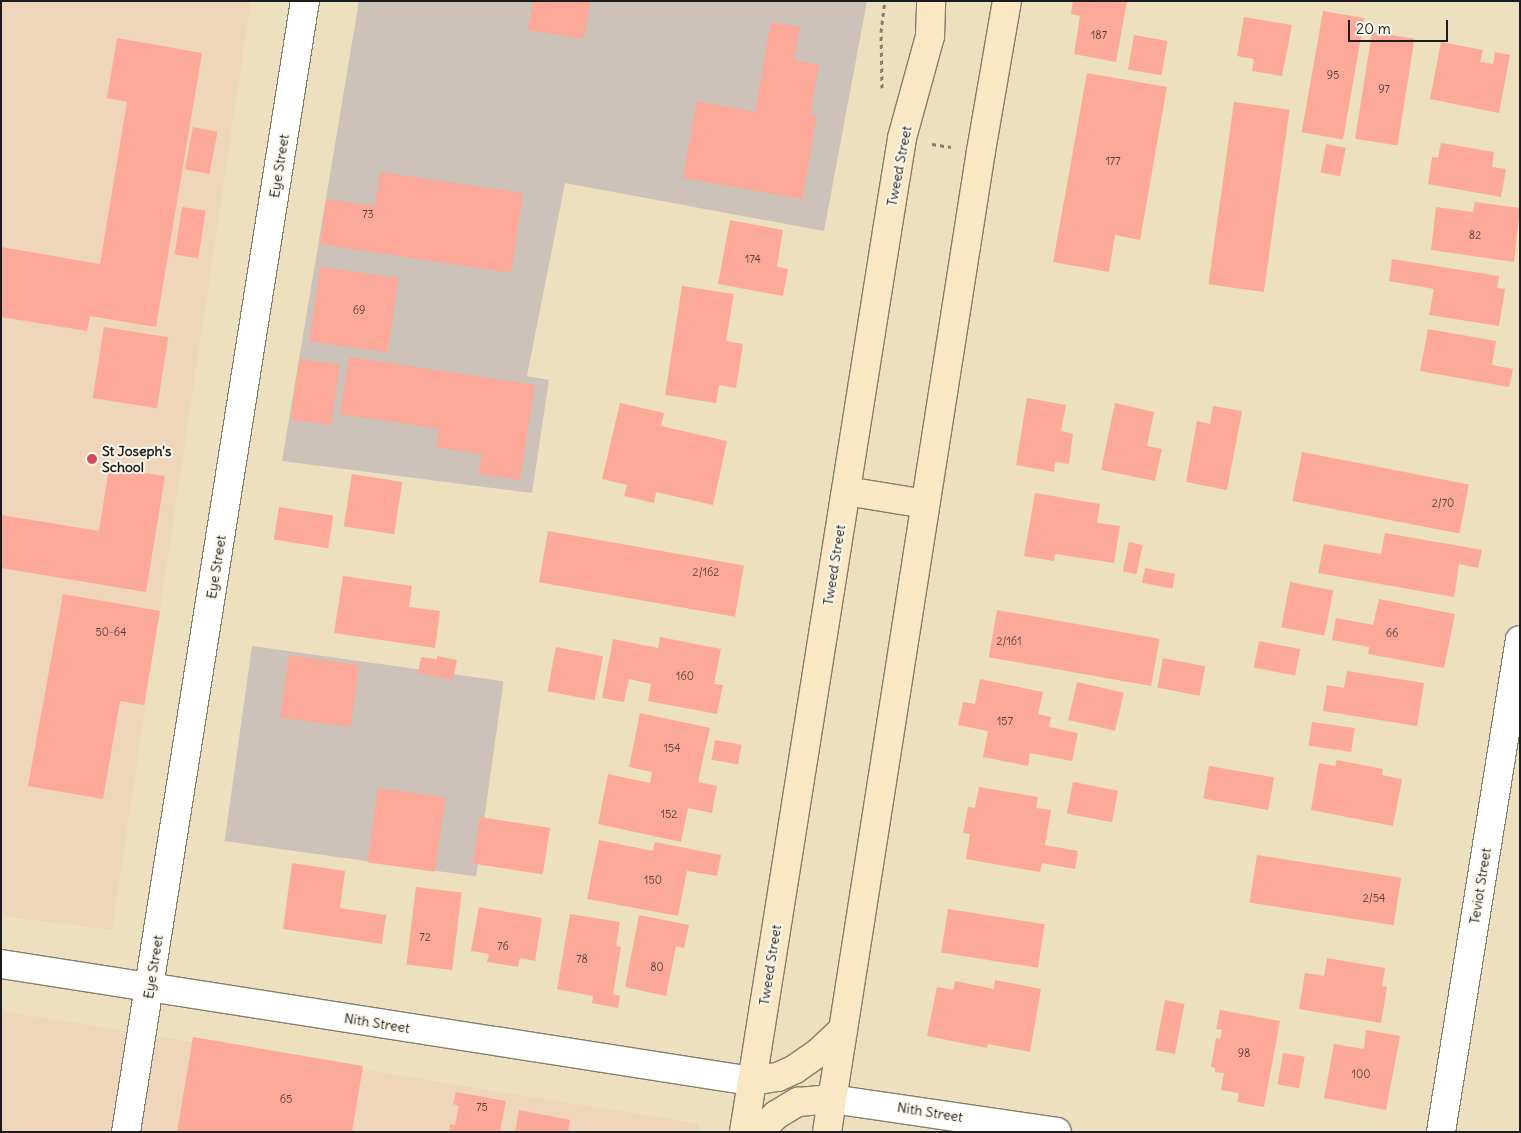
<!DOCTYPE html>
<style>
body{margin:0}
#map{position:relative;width:1521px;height:1133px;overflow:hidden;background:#ece0be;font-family:Delius,sans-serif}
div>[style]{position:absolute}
.built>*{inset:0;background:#efd6bb}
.industrial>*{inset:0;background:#cdc2b9;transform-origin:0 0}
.building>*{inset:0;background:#fca999;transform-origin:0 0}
.path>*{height:3px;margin-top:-1.5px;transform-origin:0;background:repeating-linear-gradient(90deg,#847e6d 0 4px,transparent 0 8px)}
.roads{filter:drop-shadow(1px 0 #847e6d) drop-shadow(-1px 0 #847e6d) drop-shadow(0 1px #847e6d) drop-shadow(0 -1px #847e6d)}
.street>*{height:28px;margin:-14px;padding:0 14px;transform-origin:14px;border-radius:14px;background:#fff}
.secondary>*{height:28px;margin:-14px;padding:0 14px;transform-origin:14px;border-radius:14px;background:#fae7c3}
.dots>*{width:14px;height:14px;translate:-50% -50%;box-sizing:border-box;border:2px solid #fbf7ec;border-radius:50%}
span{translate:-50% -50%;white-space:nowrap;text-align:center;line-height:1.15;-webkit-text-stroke:4px #fbf7ec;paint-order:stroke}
.number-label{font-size:11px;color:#543f3b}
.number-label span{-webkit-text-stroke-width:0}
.street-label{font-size:14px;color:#1c1c1c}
.poi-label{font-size:14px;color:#1c1c1c;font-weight:700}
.left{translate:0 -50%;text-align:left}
.frame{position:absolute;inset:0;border:2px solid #1c1c1c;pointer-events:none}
.scale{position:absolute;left:1348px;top:20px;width:100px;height:22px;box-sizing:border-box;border:2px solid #1c1c1c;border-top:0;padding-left:6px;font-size:15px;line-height:18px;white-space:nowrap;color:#1c1c1c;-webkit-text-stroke:4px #fbf7ec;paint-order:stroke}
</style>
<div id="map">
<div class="built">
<div style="clip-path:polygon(1px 1px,251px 1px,112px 930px,1px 916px)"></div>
<div style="clip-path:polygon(1px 1011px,699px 1124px,698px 1132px,1px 1132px)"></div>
</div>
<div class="industrial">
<div style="clip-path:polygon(359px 1px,867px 1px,824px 231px,565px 183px,527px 376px,549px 380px,532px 493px,282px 461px)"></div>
<div style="left:252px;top:646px;width:254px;height:197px;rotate:8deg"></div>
</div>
<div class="building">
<div style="clip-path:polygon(533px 1px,590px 1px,584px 39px,528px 30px)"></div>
<div style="clip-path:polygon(1073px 1px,1127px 1px,1116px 62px,1074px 54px,1080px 16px,1071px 14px)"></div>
<div style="left:1323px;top:11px;width:42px;height:123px;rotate:10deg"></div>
<div style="clip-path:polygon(1244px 17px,1292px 25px,1282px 76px,1252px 71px,1254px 59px,1237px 56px)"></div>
<div style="clip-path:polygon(771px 22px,800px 27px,794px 60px,819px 65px,810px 114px,817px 116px,802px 199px,683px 178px,697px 101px,755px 112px)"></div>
<div style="left:1372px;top:32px;width:43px;height:108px;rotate:9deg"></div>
<div style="left:1134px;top:35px;width:34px;height:35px;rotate:10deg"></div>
<div style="clip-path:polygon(117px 38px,202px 53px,156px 327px,90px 316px,87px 331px,1px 317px,1px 247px,100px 264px,127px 102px,107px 98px)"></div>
<div style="clip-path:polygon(1441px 42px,1483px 50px,1480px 62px,1493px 64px,1495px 52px,1510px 55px,1499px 113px,1430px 99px)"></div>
<div style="clip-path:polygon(1087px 73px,1167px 87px,1140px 240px,1115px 235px,1109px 272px,1053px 262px)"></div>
<div style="left:1234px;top:102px;width:56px;height:184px;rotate:8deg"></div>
<div style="left:193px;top:127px;width:25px;height:43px;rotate:11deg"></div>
<div style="clip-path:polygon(1441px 143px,1494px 152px,1492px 167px,1506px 169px,1501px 197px,1428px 184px,1432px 157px,1438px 158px)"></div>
<div style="left:1326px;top:144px;width:20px;height:29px;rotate:11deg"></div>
<div style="clip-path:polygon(380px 172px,523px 193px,511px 273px,320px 244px,326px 199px,375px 206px)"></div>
<div style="clip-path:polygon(1475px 202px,1520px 208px,1514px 262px,1431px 250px,1436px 207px,1473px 212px)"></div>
<div style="left:182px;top:207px;width:24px;height:48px;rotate:9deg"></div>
<div style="clip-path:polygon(730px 220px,783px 230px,777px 267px,788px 269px,783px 296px,718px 284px)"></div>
<div style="clip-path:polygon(1392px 259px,1499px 276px,1497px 288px,1505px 289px,1499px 326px,1429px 315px,1434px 289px,1389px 281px)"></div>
<div style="left:320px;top:267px;width:79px;height:75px;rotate:8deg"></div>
<div style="clip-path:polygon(682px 286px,734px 294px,726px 341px,743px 344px,736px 388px,719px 385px,716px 403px,665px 395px)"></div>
<div style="left:104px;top:327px;width:65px;height:72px;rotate:9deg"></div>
<div style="clip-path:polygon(1428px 329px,1496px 341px,1492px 365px,1513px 369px,1509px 387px,1420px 371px)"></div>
<div style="clip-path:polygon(349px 357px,535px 385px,520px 480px,478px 474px,482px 454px,436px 447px,439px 429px,340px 414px)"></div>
<div style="left:299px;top:359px;width:41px;height:61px;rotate:8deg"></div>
<div style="clip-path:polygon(1027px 398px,1066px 405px,1061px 431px,1073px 434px,1069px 464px,1055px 462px,1054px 472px,1016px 465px)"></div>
<div style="clip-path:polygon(620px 403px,664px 413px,661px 426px,727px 441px,713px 505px,656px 492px,654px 503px,624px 496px,627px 485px,602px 479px)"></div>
<div style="clip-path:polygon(1115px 403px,1154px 412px,1147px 446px,1162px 449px,1155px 481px,1101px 470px)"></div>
<div style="clip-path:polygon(1213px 406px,1242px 411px,1227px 490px,1186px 482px,1197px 421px,1210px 424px)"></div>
<div style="left:1302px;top:452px;width:170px;height:50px;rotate:11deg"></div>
<div style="clip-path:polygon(109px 468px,165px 476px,146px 592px,1px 568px,1px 515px,99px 531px)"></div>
<div style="left:352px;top:474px;width:51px;height:53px;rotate:9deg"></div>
<div style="clip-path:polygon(1035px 493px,1100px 504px,1097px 523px,1120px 526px,1114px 563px,1055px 554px,1054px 561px,1024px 556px)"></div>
<div style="left:279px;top:507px;width:55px;height:33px;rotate:9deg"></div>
<div style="left:548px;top:531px;width:199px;height:52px;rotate:10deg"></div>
<div style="clip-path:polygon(1385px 533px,1482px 550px,1478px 568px,1459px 564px,1454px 597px,1318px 573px,1324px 544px,1381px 554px)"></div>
<div style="left:1129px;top:542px;width:14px;height:30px;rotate:12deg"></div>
<div style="left:1145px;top:568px;width:31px;height:15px;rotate:11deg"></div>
<div style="clip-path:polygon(343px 576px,412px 586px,409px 607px,440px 611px,435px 648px,334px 633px)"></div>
<div style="left:1290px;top:582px;width:44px;height:46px;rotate:11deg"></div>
<div style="clip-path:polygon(63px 594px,160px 611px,144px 705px,120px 701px,103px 799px,28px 786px)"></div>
<div style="clip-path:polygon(1379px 599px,1455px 614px,1444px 668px,1368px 654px,1369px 647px,1332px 640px,1336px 618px,1373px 625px)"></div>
<div style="left:997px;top:610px;width:165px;height:48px;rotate:10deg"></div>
<div style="clip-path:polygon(660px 637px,721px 649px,714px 684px,723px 685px,717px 714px,648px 701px,651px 684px,629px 679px,624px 702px,602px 698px,613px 639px,658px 648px)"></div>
<div style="left:1259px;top:641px;width:42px;height:27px;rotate:11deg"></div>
<div style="left:556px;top:647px;width:48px;height:45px;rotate:11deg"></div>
<div style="left:289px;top:655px;width:71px;height:63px;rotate:8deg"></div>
<div style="clip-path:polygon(437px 656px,457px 660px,453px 680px,418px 673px,421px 657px,437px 659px)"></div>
<div style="left:1163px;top:658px;width:43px;height:30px;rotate:11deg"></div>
<div style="clip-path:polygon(1347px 671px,1424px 683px,1417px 726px,1323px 711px,1327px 685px,1344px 688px)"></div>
<div style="clip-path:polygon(980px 679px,1043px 692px,1038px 714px,1051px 717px,1049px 727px,1078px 733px,1072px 761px,1030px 753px,1028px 766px,983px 757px,988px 731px,958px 725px,963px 702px,975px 704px)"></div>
<div style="left:1077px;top:682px;width:48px;height:39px;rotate:13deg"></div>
<div style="clip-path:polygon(640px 713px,710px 728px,698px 782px,717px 786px,712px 813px,688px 808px,681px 842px,598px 824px,608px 774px,650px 783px,652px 772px,629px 767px)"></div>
<div style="left:1312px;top:722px;width:43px;height:24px;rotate:8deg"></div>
<div style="left:715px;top:740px;width:27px;height:20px;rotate:10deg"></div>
<div style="clip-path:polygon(1337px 760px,1383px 769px,1382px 775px,1402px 779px,1393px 826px,1311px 810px,1319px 763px,1335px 766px)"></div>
<div style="left:1209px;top:766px;width:66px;height:33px;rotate:10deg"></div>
<div style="left:1073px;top:782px;width:46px;height:32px;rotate:11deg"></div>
<div style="clip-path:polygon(979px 787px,1038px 797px,1036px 808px,1051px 810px,1045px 845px,1078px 851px,1075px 869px,1042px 863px,1040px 872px,966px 859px,970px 834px,963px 833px,968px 807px,975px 808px)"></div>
<div style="left:378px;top:788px;width:68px;height:75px;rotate:8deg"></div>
<div style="left:480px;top:817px;width:71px;height:47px;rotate:9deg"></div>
<div style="clip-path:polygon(599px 840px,653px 851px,655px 842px,721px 855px,717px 876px,687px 871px,678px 916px,587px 899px)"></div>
<div style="left:1257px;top:855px;width:146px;height:48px;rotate:9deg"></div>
<div style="clip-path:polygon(292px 863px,345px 871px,340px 908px,386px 915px,382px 944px,283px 929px)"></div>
<div style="left:416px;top:887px;width:46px;height:78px;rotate:7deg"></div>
<div style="clip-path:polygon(479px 907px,542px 918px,535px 961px,520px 958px,518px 967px,487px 962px,489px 954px,471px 951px)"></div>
<div style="left:948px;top:909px;width:98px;height:44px;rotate:9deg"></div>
<div style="clip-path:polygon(570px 914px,620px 922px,616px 946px,621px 947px,613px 994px,620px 996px,618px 1008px,592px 1003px,593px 996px,557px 989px)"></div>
<div style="clip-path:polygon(639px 915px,689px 925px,684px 948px,676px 946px,666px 996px,625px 987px)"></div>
<div style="clip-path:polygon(1327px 958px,1385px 968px,1382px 986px,1387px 987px,1381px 1023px,1299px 1009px,1305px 973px,1324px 976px)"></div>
<div style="clip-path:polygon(995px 980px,1041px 989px,1030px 1052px,988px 1044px,987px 1048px,927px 1036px,937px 987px,953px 990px,955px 981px,994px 989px)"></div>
<div style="left:1165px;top:1000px;width:20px;height:51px;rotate:11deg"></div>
<div style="clip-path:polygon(1220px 1010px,1280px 1021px,1264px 1107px,1237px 1102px,1239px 1093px,1221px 1090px,1224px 1073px,1215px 1072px,1215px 1068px,1211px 1067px,1216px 1038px,1220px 1039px,1222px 1030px,1216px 1029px)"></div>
<div style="clip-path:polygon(1366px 1030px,1400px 1036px,1386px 1110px,1324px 1098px,1334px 1044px,1364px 1049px)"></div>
<div style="clip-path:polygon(193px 1037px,363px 1066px,352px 1132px,177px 1132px)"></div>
<div style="left:1283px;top:1053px;width:22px;height:32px;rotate:10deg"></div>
<div style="clip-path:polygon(456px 1092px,506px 1101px,500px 1132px,449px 1132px,450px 1124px,455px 1125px,459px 1106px,453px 1104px)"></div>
<div style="clip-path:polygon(519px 1110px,570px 1120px,568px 1132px,515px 1132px)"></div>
</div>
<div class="path">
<div style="left:882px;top:88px;width:56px;rotate:-91deg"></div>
<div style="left:881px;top:32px;width:31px;rotate:-83deg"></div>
<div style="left:932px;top:144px;width:19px;rotate:9deg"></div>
</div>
<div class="roads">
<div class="street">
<div style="left:1px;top:964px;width:760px;rotate:8.86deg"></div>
<div style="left:832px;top:1099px;width:227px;rotate:8.3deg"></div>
<div style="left:126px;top:1132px;width:1145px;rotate:-81.01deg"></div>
<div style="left:1441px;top:1132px;width:498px;rotate:-80.9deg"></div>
</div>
<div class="secondary">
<div style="left:846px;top:491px;width:80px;rotate:9.3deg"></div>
<div style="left:752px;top:1081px;width:26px;rotate:-9deg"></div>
<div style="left:778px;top:1077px;width:19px;rotate:-25deg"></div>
<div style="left:795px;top:1069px;width:28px;rotate:-35deg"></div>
<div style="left:818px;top:1053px;width:34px;rotate:-43deg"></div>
<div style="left:744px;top:1132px;width:912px;rotate:-80.98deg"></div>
<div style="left:887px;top:231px;width:94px;rotate:-80.8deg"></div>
<div style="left:902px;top:138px;width:106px;rotate:-74.6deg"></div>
<div style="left:930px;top:36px;width:35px;rotate:-88deg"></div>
<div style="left:759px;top:1132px;width:24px;rotate:-45deg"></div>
<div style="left:776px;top:1115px;width:26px;rotate:-31deg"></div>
<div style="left:798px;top:1102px;width:34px;rotate:-5deg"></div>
<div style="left:827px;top:1132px;width:993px;rotate:-81.08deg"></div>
<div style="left:981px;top:151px;width:152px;rotate:-80.2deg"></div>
</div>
</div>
<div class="dots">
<div style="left:92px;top:459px;background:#d1495b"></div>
</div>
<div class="number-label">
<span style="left:1099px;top:35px">187</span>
<span style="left:1333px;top:75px">95</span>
<span style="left:1384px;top:89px">97</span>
<span style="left:1113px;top:161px">177</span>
<span style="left:368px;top:214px">73</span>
<span style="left:1475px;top:235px">82</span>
<span style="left:753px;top:259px">174</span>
<span style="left:359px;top:310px">69</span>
<span style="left:1443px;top:503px">2/70</span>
<span style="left:706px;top:572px">2/162</span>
<span style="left:111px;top:632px">50-64</span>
<span style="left:1392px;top:633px">66</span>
<span style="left:1009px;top:641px">2/161</span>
<span style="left:685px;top:676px">160</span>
<span style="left:1005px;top:721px">157</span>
<span style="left:672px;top:748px">154</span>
<span style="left:669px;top:814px">152</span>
<span style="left:653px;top:880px">150</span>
<span style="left:1374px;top:898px">2/54</span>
<span style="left:425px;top:937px">72</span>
<span style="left:503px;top:946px">76</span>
<span style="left:582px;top:959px">78</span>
<span style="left:657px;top:967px">80</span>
<span style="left:1244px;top:1053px">98</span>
<span style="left:1361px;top:1074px">100</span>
<span style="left:286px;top:1099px">65</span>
<span style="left:482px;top:1107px">75</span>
</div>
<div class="street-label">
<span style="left:279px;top:166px;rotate:-81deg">Eye Street</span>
<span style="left:899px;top:166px;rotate:-79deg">Tweed Street</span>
<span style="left:834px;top:565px;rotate:-81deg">Tweed Street</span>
<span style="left:216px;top:567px;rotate:-81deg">Eye Street</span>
<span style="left:1480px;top:886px;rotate:-81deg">Teviot Street</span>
<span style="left:770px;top:965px;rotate:-81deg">Tweed Street</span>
<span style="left:153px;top:967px;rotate:-81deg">Eye Street</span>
<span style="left:377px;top:1023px;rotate:9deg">Nith Street</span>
<span style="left:930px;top:1112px;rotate:9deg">Nith Street</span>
</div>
<div class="poi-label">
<span class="left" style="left:102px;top:459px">St Joseph's<br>School</span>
</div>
<div class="frame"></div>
<div class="scale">20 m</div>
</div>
